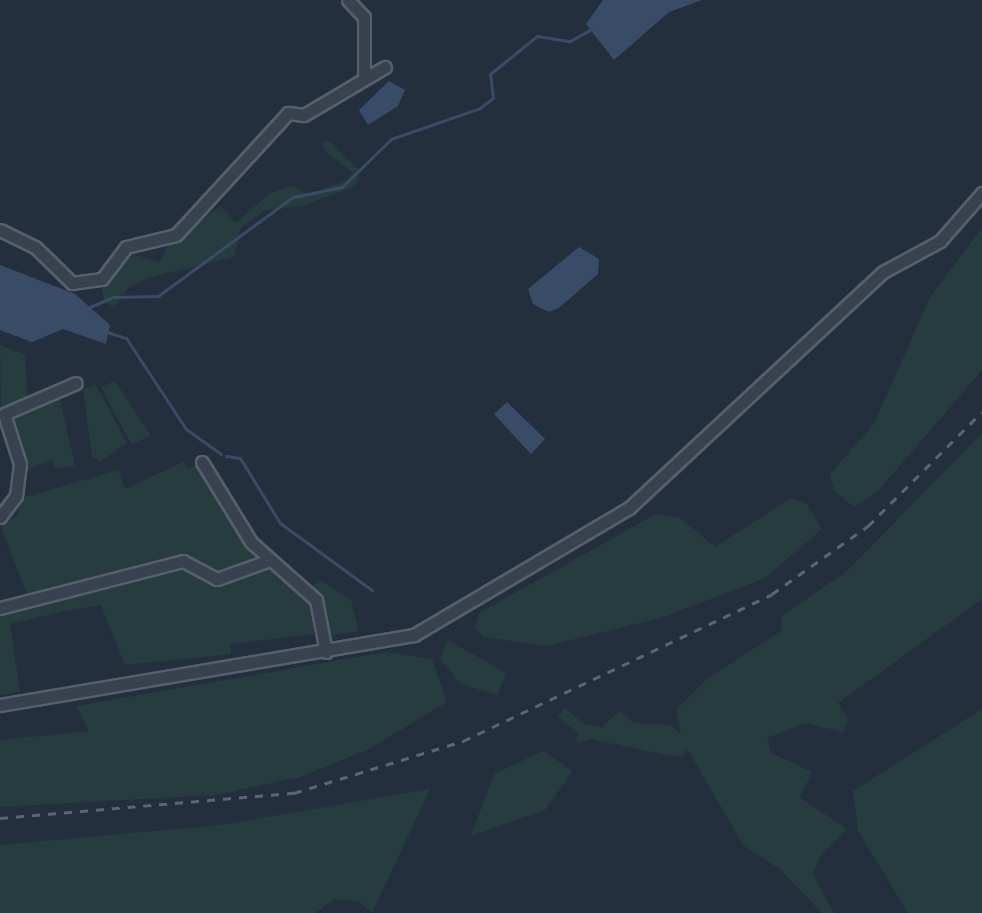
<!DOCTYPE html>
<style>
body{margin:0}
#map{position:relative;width:982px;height:913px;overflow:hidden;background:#242f3e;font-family:"Open Sans",sans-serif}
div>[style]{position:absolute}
.green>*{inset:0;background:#263c3f}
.water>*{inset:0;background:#394c67}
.stream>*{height:3px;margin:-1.5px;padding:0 1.5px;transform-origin:1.5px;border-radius:1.5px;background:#394c67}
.roads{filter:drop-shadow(2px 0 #565f6c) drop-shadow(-2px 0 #565f6c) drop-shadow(0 2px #565f6c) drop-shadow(0 -2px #565f6c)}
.minor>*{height:11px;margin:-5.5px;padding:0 5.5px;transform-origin:5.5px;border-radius:5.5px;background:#38414e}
.rail>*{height:3px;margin-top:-1.5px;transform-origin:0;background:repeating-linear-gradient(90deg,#5a6575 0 8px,transparent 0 16px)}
span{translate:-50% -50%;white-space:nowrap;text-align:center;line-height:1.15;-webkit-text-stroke:7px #1d2633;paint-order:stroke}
</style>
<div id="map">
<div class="green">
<div style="clip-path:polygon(329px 141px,360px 171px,356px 186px,302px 206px,265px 210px,241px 228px,234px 257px,147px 278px,128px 288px,114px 308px,104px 300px,101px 287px,126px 252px,159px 262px,168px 246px,220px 206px,236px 223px,270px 193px,293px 186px,309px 195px,346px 180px,353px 173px,327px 153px,321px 142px)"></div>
<div style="clip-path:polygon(982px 228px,982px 370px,879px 490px,854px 507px,834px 491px,830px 474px,874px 424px,930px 297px)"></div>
<div style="clip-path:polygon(0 345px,25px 355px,28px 402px,1px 413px)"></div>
<div style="clip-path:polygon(115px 381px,151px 436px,131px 444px,101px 387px)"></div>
<div style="clip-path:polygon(96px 385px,127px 443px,100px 462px,92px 457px,83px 389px)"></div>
<div style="clip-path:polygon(59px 396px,75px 465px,55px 469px,53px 459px,27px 470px,9px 416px)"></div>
<div style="clip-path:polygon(982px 433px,982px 599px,838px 703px,848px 719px,843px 732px,805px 723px,767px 738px,771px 753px,812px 772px,800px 798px,847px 829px,820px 856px,813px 875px,834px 913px,822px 913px,780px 869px,744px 846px,686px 747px,683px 756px,671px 756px,590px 739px,575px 744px,578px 734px,558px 716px,565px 708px,584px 724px,602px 727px,620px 711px,633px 723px,671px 725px,681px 735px,676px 710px,707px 679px,781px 631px,782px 616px,847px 571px)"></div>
<div style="clip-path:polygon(183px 462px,188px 469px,198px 465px,260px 560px,217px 573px,193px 557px,179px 558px,27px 595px,1px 526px,17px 516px,22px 498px,118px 470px,125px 489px)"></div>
<div style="clip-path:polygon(791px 498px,806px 503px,822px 529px,765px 578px,661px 618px,546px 646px,483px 637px,475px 628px,479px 613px,656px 514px,680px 518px,715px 547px)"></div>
<div style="clip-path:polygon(271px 564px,310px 600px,314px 634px,230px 644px,231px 654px,125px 665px,101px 605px,65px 611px,10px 624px,20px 692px,0 695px,0 611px,179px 565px,205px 583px)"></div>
<div style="clip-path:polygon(322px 581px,351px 600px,359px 631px,329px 636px,314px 585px)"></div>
<div style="clip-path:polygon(448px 640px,506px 673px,498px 695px,461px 684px,440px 659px)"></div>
<div style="clip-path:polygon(386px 652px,432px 659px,447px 702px,369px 749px,300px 777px,215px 795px,0 807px,0 740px,89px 731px,76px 706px)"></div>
<div style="clip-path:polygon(982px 709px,982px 913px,908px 913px,858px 831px,853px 791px)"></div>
<div style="clip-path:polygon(543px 751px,573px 771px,545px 810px,471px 836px,494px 774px)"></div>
<div style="clip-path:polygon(430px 789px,372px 913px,360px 902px,335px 899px,315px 913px,0 913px,0 845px,221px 825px)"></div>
</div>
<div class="water">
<div style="clip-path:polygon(603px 0,702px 0,669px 12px,614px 60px,586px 24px)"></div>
<div style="clip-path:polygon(389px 81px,405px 90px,398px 106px,368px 125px,359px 110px)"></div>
<div style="clip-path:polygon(579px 247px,599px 259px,598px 274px,560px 307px,549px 312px,533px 304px,528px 289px)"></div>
<div style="clip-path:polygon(0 265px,75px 294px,110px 325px,106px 344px,63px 329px,32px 342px,0 330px)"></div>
<div style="clip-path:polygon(507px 402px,545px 439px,531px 454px,494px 414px)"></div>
</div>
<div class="stream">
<div style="left:85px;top:309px;width:30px;rotate:-23deg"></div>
<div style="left:113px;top:297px;width:45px;rotate:-1.3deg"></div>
<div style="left:158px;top:296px;width:167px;rotate:-36.3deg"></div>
<div style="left:293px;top:197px;width:50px;rotate:-11.5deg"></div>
<div style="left:342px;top:187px;width:69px;rotate:-44.4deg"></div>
<div style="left:391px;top:139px;width:94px;rotate:-19.2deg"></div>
<div style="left:480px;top:108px;width:16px;rotate:-38deg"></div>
<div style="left:493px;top:98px;width:24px;rotate:-97deg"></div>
<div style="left:490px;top:74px;width:60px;rotate:-39deg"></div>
<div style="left:537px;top:36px;width:33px;rotate:9deg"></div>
<div style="left:570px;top:41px;width:26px;rotate:-29deg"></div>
<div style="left:107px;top:332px;width:20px;rotate:18deg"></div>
<div style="left:126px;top:338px;width:109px;rotate:56.6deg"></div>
<div style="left:186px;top:429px;width:43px;rotate:35.5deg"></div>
<div style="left:226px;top:456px;width:14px;rotate:8deg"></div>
<div style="left:240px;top:458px;width:76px;rotate:58.4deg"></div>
<div style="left:280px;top:523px;width:114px;rotate:36.1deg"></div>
</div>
<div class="roads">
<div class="minor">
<div style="left:348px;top:0;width:23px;rotate:47deg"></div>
<div style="left:364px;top:17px;width:61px;rotate:90deg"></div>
<div style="left:0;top:230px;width:39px;rotate:26deg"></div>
<div style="left:35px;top:247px;width:52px;rotate:44.2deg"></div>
<div style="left:72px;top:283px;width:30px;rotate:-8deg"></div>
<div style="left:102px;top:279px;width:40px;rotate:-53deg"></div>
<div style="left:126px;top:247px;width:51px;rotate:-13.5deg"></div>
<div style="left:176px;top:235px;width:166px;rotate:-47.4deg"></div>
<div style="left:288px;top:113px;width:16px;rotate:7deg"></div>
<div style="left:304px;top:115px;width:94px;rotate:-30.7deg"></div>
<div style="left:202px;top:462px;width:94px;rotate:58.5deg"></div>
<div style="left:251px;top:542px;width:87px;rotate:41.7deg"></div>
<div style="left:316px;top:600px;width:53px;rotate:79.1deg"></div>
<div style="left:0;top:517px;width:26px;rotate:-53deg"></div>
<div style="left:16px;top:496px;width:32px;rotate:-83deg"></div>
<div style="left:20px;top:464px;width:52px;rotate:-107.7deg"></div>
<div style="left:4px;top:414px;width:78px;rotate:-23.3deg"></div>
<div style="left:0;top:608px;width:189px;rotate:-14.4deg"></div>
<div style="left:183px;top:561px;width:38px;rotate:28deg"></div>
<div style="left:217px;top:579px;width:56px;rotate:-19.7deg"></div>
<div style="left:0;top:705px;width:420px;rotate:-9.6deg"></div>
<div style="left:414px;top:635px;width:250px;rotate:-30.6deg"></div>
<div style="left:629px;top:508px;width:347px;rotate:-42.9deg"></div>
<div style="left:883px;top:272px;width:65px;rotate:-28.5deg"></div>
<div style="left:940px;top:241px;width:64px;rotate:-48.8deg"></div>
</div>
</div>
<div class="rail">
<div style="left:0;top:818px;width:295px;rotate:-4.9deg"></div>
<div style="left:294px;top:793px;width:177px;rotate:-17.1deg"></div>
<div style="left:463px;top:741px;width:342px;rotate:-25.4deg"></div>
<div style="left:772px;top:594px;width:118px;rotate:-35.3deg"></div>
<div style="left:868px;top:526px;width:161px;rotate:-45deg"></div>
</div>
</div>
